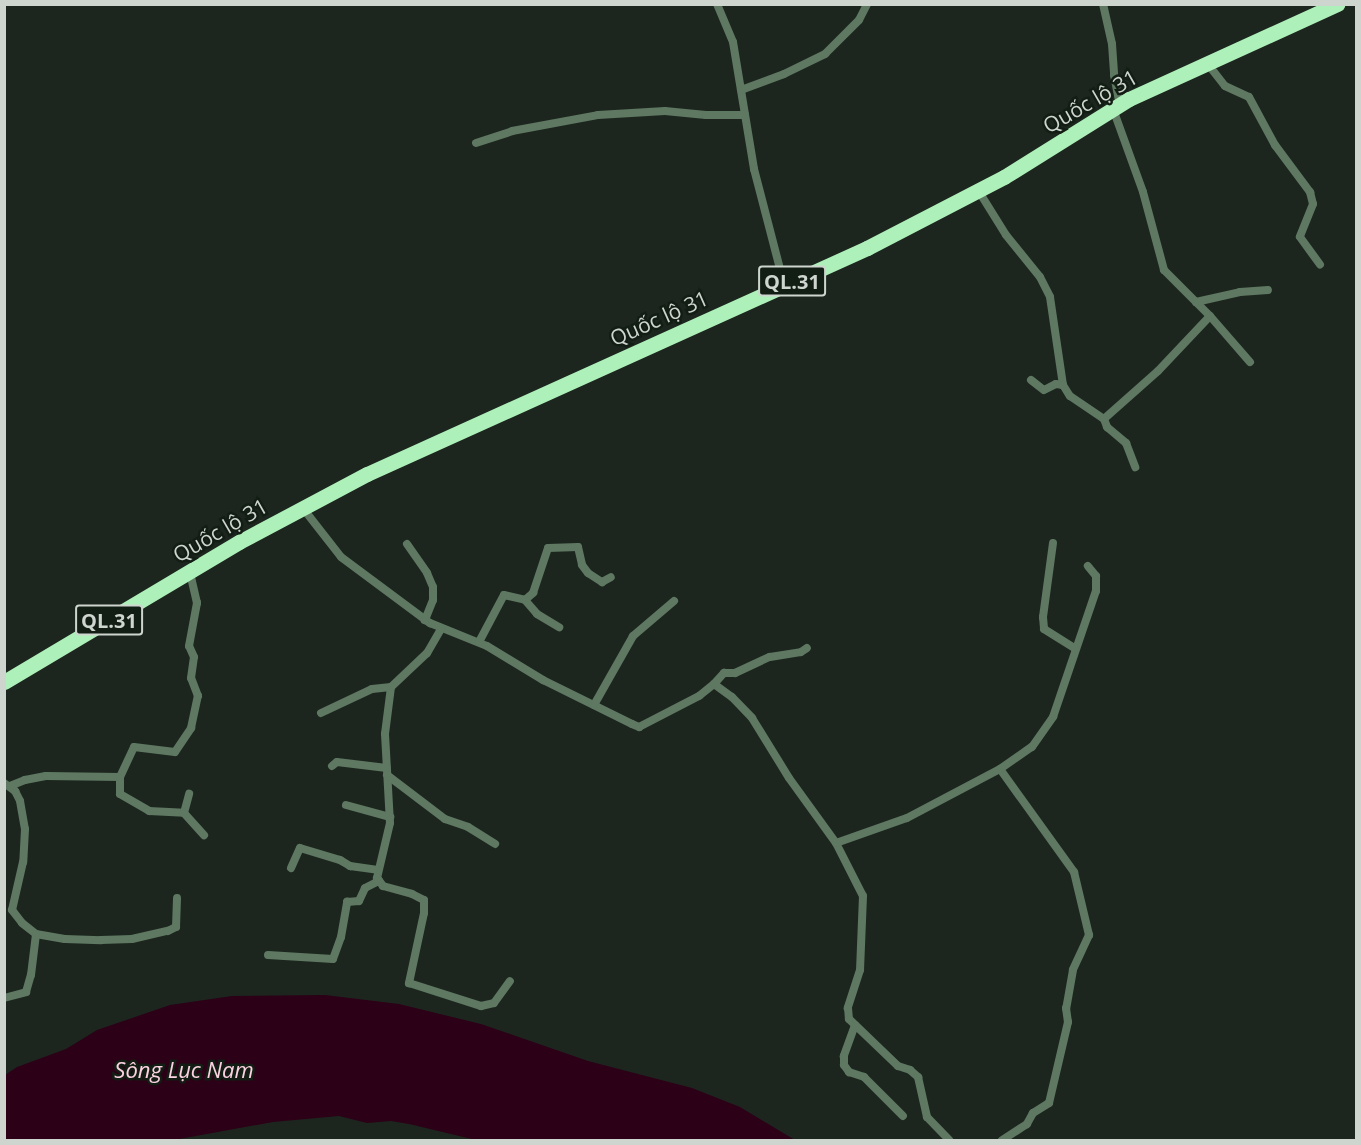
<!DOCTYPE html>
<meta charset="utf-8">
<style>
body{margin:0}
#map{position:relative;width:1361px;height:1145px;overflow:hidden;background:#1c261e;font-family:"Open Sans",sans-serif}
div>[style]{position:absolute}
.water>*{inset:0;background:#2c0017}
.street>*{height:8px;margin:-4px;padding:0 4px;transform-origin:4px;border-radius:4px;background:#5e7862}
.highway>*{height:15px;margin:-7.5px;padding:0 7.5px;transform-origin:7.5px;border-radius:7.5px;background:#aef0ba}
span{translate:-50% -50%;white-space:nowrap;text-align:center;line-height:1.15;-webkit-text-stroke:5px #121d14;paint-order:stroke}
.shield-label span{padding:2px 4px;background:#121d14;border:2px solid;border-radius:4px;-webkit-text-stroke-width:0}
.shield-label{font-size:20px;color:#ced5cf;font-weight:700}
.street-label{font-size:21px;color:#ced5cf}
.water-label{font-size:22px;color:#fcd2e2;font-style:italic}
.frame{position:absolute;inset:0;border:6px solid #ced5cf;pointer-events:none}
</style>
<div id="map">
<div class="water">
<div style="clip-path:polygon(325px 995px,399px 1004px,481px 1024px,588px 1061px,692px 1088px,740px 1107px,795px 1140px,476px 1140px,409px 1124px,391px 1121px,367px 1123px,339px 1116px,273px 1122px,174px 1140px,5px 1140px,5px 1075px,17px 1067px,66px 1049px,97px 1030px,170px 1005px,232px 996px)"></div>
</div>
<div class="street">
<div style="left:717px;top:4px;width:41px;rotate:67.2deg"></div>
<div style="left:733px;top:42px;width:129px;rotate:80.6deg"></div>
<div style="left:754px;top:169px;width:119px;rotate:75.4deg"></div>
<div style="left:1103px;top:4px;width:41px;rotate:77.3deg"></div>
<div style="left:1112px;top:44px;width:31px;rotate:86deg"></div>
<div style="left:1114px;top:75px;width:31px;rotate:79deg"></div>
<div style="left:1207px;top:63px;width:29px;rotate:52deg"></div>
<div style="left:1225px;top:86px;width:26px;rotate:25deg"></div>
<div style="left:1249px;top:97px;width:55px;rotate:61.6deg"></div>
<div style="left:1275px;top:145px;width:59px;rotate:53.3deg"></div>
<div style="left:1310px;top:192px;width:12px;rotate:76deg"></div>
<div style="left:1313px;top:204px;width:35px;rotate:112deg"></div>
<div style="left:1300px;top:237px;width:34px;rotate:54deg"></div>
<div style="left:741px;top:90px;width:46px;rotate:-20.4deg"></div>
<div style="left:784px;top:74px;width:46px;rotate:-26deg"></div>
<div style="left:825px;top:54px;width:48px;rotate:-45deg"></div>
<div style="left:859px;top:20px;width:18px;rotate:-63deg"></div>
<div style="left:1113px;top:109px;width:88px;rotate:70.1deg"></div>
<div style="left:1143px;top:192px;width:81px;rotate:74.9deg"></div>
<div style="left:1164px;top:270px;width:65px;rotate:45deg"></div>
<div style="left:1210px;top:316px;width:76px;rotate:133.4deg"></div>
<div style="left:1158px;top:371px;width:72px;rotate:138.4deg"></div>
<div style="left:1104px;top:419px;width:9px;rotate:69deg"></div>
<div style="left:1107px;top:427px;width:25px;rotate:40deg"></div>
<div style="left:1126px;top:443px;width:26px;rotate:69deg"></div>
<div style="left:476px;top:143px;width:38px;rotate:-18deg"></div>
<div style="left:512px;top:131px;width:87px;rotate:-10.5deg"></div>
<div style="left:598px;top:115px;width:67px;rotate:-3.4deg"></div>
<div style="left:665px;top:111px;width:41px;rotate:5.6deg"></div>
<div style="left:706px;top:115px;width:39px"></div>
<div style="left:978px;top:190px;width:53px;rotate:58.1deg"></div>
<div style="left:1006px;top:235px;width:54px;rotate:51deg"></div>
<div style="left:1040px;top:277px;width:22px;rotate:63deg"></div>
<div style="left:1050px;top:297px;width:89px;rotate:81.6deg"></div>
<div style="left:1196px;top:302px;width:45px;rotate:-12.8deg"></div>
<div style="left:1240px;top:292px;width:28px;rotate:-4deg"></div>
<div style="left:1210px;top:316px;width:61px;rotate:49deg"></div>
<div style="left:1031px;top:380px;width:16px;rotate:38deg"></div>
<div style="left:1044px;top:390px;width:13px;rotate:-27deg"></div>
<div style="left:1056px;top:384px;width:7px;rotate:8deg"></div>
<div style="left:1063px;top:385px;width:13px;rotate:58deg"></div>
<div style="left:1070px;top:396px;width:41px;rotate:34.1deg"></div>
<div style="left:302px;top:507px;width:63px;rotate:52deg"></div>
<div style="left:341px;top:557px;width:111px;rotate:36.6deg"></div>
<div style="left:430px;top:623px;width:61px;rotate:22deg"></div>
<div style="left:487px;top:646px;width:66px;rotate:31.3deg"></div>
<div style="left:543px;top:680px;width:99px;rotate:26.3deg"></div>
<div style="left:632px;top:724px;width:8px;rotate:23deg"></div>
<div style="left:639px;top:727px;width:68px;rotate:-27.3deg"></div>
<div style="left:699px;top:696px;width:19px;rotate:-39deg"></div>
<div style="left:714px;top:684px;width:22px;rotate:36deg"></div>
<div style="left:732px;top:697px;width:29px;rotate:46deg"></div>
<div style="left:752px;top:718px;width:70px;rotate:58.3deg"></div>
<div style="left:789px;top:778px;width:80px;rotate:54.1deg"></div>
<div style="left:836px;top:843px;width:59px;rotate:63deg"></div>
<div style="left:863px;top:896px;width:74px;rotate:92.3deg"></div>
<div style="left:860px;top:970px;width:40px;rotate:108deg"></div>
<div style="left:848px;top:1008px;width:11px;rotate:85deg"></div>
<div style="left:849px;top:1019px;width:68px;rotate:43.8deg"></div>
<div style="left:898px;top:1066px;width:13px;rotate:18deg"></div>
<div style="left:910px;top:1070px;width:11px;rotate:41deg"></div>
<div style="left:918px;top:1077px;width:41px;rotate:77.3deg"></div>
<div style="left:927px;top:1117px;width:32px;rotate:46deg"></div>
<div style="left:1053px;top:543px;width:75px;rotate:97.7deg"></div>
<div style="left:1043px;top:617px;width:12px;rotate:85deg"></div>
<div style="left:1044px;top:629px;width:36px;rotate:32deg"></div>
<div style="left:407px;top:544px;width:35px;rotate:55deg"></div>
<div style="left:427px;top:573px;width:15px;rotate:67deg"></div>
<div style="left:433px;top:587px;width:13px;rotate:90deg"></div>
<div style="left:433px;top:600px;width:22px;rotate:112deg"></div>
<div style="left:525px;top:600px;width:11px;rotate:-41deg"></div>
<div style="left:533px;top:593px;width:47px;rotate:-71.6deg"></div>
<div style="left:548px;top:548px;width:30px;rotate:-2deg"></div>
<div style="left:578px;top:547px;width:18px;rotate:77deg"></div>
<div style="left:582px;top:565px;width:10px;rotate:53deg"></div>
<div style="left:588px;top:573px;width:17px;rotate:33deg"></div>
<div style="left:602px;top:582px;width:10px;rotate:-29deg"></div>
<div style="left:441px;top:629px;width:28px;rotate:120deg"></div>
<div style="left:427px;top:653px;width:50px;rotate:136.6deg"></div>
<div style="left:391px;top:687px;width:47px;rotate:97.3deg"></div>
<div style="left:385px;top:734px;width:89px;rotate:86.8deg"></div>
<div style="left:390px;top:823px;width:57px;rotate:103.3deg"></div>
<div style="left:377px;top:878px;width:10px;rotate:53deg"></div>
<div style="left:383px;top:886px;width:30px;rotate:15deg"></div>
<div style="left:412px;top:894px;width:13px;rotate:27deg"></div>
<div style="left:424px;top:900px;width:13px;rotate:90deg"></div>
<div style="left:424px;top:913px;width:72px;rotate:102.1deg"></div>
<div style="left:409px;top:983px;width:76px;rotate:17.7deg"></div>
<div style="left:481px;top:1006px;width:13px;rotate:-13deg"></div>
<div style="left:494px;top:1003px;width:27px;rotate:-54deg"></div>
<div style="left:479px;top:642px;width:53px;rotate:-62deg"></div>
<div style="left:504px;top:595px;width:22px;rotate:13deg"></div>
<div style="left:525px;top:600px;width:18px;rotate:49deg"></div>
<div style="left:537px;top:614px;width:26px;rotate:31deg"></div>
<div style="left:714px;top:684px;width:15px;rotate:-48deg"></div>
<div style="left:724px;top:673px;width:11px"></div>
<div style="left:735px;top:673px;width:38px;rotate:-25deg"></div>
<div style="left:770px;top:657px;width:31px;rotate:-9deg"></div>
<div style="left:801px;top:652px;width:7px;rotate:-34deg"></div>
<div style="left:594px;top:705px;width:79px;rotate:-60.5deg"></div>
<div style="left:633px;top:636px;width:54px;rotate:-40.5deg"></div>
<div style="left:321px;top:713px;width:56px;rotate:-25.2deg"></div>
<div style="left:372px;top:689px;width:19px;rotate:-6deg"></div>
<div style="left:332px;top:766px;width:6px;rotate:-39deg"></div>
<div style="left:337px;top:762px;width:50px;rotate:6.8deg"></div>
<div style="left:1000px;top:769px;width:127px;rotate:54.3deg"></div>
<div style="left:1074px;top:872px;width:65px;rotate:76.6deg"></div>
<div style="left:1089px;top:935px;width:38px;rotate:115deg"></div>
<div style="left:1073px;top:970px;width:39px;rotate:100deg"></div>
<div style="left:1066px;top:1008px;width:14px;rotate:82deg"></div>
<div style="left:1068px;top:1022px;width:83px;rotate:103.2deg"></div>
<div style="left:1049px;top:1103px;width:19px;rotate:148deg"></div>
<div style="left:1033px;top:1113px;width:13px;rotate:119deg"></div>
<div style="left:1027px;top:1124px;width:30px;rotate:147deg"></div>
<div style="left:387px;top:775px;width:73px;rotate:37.2deg"></div>
<div style="left:445px;top:819px;width:24px;rotate:19deg"></div>
<div style="left:468px;top:827px;width:32px;rotate:32deg"></div>
<div style="left:120px;top:777px;width:17px;rotate:90deg"></div>
<div style="left:120px;top:794px;width:34px;rotate:30deg"></div>
<div style="left:149px;top:811px;width:35px;rotate:3deg"></div>
<div style="left:184px;top:813px;width:20px;rotate:-75deg"></div>
<div style="left:4px;top:783px;width:14px;rotate:36deg"></div>
<div style="left:15px;top:791px;width:11px;rotate:63deg"></div>
<div style="left:20px;top:801px;width:28px;rotate:80deg"></div>
<div style="left:25px;top:829px;width:33px;rotate:93deg"></div>
<div style="left:23px;top:862px;width:49px;rotate:102.9deg"></div>
<div style="left:12px;top:910px;width:16px;rotate:52deg"></div>
<div style="left:22px;top:923px;width:18px;rotate:38deg"></div>
<div style="left:36px;top:934px;width:29px;rotate:10deg"></div>
<div style="left:65px;top:939px;width:36px;rotate:2deg"></div>
<div style="left:101px;top:940px;width:31px;rotate:-2deg"></div>
<div style="left:132px;top:939px;width:37px;rotate:-13deg"></div>
<div style="left:168px;top:931px;width:9px;rotate:-27deg"></div>
<div style="left:176px;top:927px;width:29px;rotate:-88deg"></div>
<div style="left:10px;top:786px;width:16px;rotate:-22deg"></div>
<div style="left:25px;top:780px;width:21px;rotate:-11deg"></div>
<div style="left:46px;top:776px;width:74px;rotate:0.8deg"></div>
<div style="left:120px;top:777px;width:33px;rotate:-65deg"></div>
<div style="left:134px;top:747px;width:41px;rotate:7deg"></div>
<div style="left:175px;top:752px;width:29px;rotate:-56deg"></div>
<div style="left:191px;top:728px;width:33px;rotate:-78deg"></div>
<div style="left:198px;top:696px;width:19px;rotate:-111deg"></div>
<div style="left:191px;top:678px;width:21px;rotate:-82deg"></div>
<div style="left:194px;top:657px;width:12px;rotate:-114deg"></div>
<div style="left:189px;top:646px;width:44px;rotate:-79.5deg"></div>
<div style="left:197px;top:603px;width:32px;rotate:-103deg"></div>
<div style="left:346px;top:805px;width:46px;rotate:15.3deg"></div>
<div style="left:184px;top:813px;width:30px;rotate:48deg"></div>
<div style="left:836px;top:843px;width:75px;rotate:-19.4deg"></div>
<div style="left:907px;top:818px;width:105px;rotate:-27.8deg"></div>
<div style="left:1000px;top:769px;width:39px;rotate:-35deg"></div>
<div style="left:1032px;top:747px;width:37px;rotate:-55deg"></div>
<div style="left:1053px;top:717px;width:133px;rotate:-71.2deg"></div>
<div style="left:1096px;top:591px;width:15px;rotate:-90deg"></div>
<div style="left:1096px;top:576px;width:13px;rotate:-129deg"></div>
<div style="left:291px;top:868px;width:22px;rotate:-66deg"></div>
<div style="left:300px;top:848px;width:42px;rotate:16.7deg"></div>
<div style="left:340px;top:860px;width:12px;rotate:31deg"></div>
<div style="left:350px;top:866px;width:28px;rotate:8deg"></div>
<div style="left:268px;top:955px;width:65px;rotate:3.5deg"></div>
<div style="left:333px;top:959px;width:23px;rotate:-70deg"></div>
<div style="left:341px;top:937px;width:36px;rotate:-80deg"></div>
<div style="left:347px;top:902px;width:12px;rotate:-5deg"></div>
<div style="left:359px;top:901px;width:14px;rotate:-65deg"></div>
<div style="left:365px;top:888px;width:16px;rotate:-27deg"></div>
<div style="left:4px;top:998px;width:23px;rotate:-15deg"></div>
<div style="left:26px;top:992px;width:18px;rotate:-74deg"></div>
<div style="left:31px;top:975px;width:41px;rotate:-83deg"></div>
<div style="left:855px;top:1025px;width:33px;rotate:110deg"></div>
<div style="left:844px;top:1056px;width:9px;rotate:90deg"></div>
<div style="left:844px;top:1065px;width:9px;rotate:54deg"></div>
<div style="left:849px;top:1072px;width:16px;rotate:18deg"></div>
<div style="left:864px;top:1077px;width:55px;rotate:45deg"></div>
</div>
<div class="highway">
<div style="left:4px;top:682px;width:274px;rotate:-30.8deg"></div>
<div style="left:239px;top:542px;width:145px;rotate:-28deg"></div>
<div style="left:367px;top:474px;width:549px;rotate:-24.32deg"></div>
<div style="left:867px;top:248px;width:154px;rotate:-27.4deg"></div>
<div style="left:1004px;top:177px;width:147px;rotate:-32deg"></div>
<div style="left:1129px;top:99px;width:229px;rotate:-24.5deg"></div>
</div>
<div class="shield-label">
<span style="left:792px;top:281px">QL.31</span>
<span style="left:109px;top:620px">QL.31</span>
</div>
<div class="street-label">
<span style="left:1090px;top:101px;rotate:-30deg">Quốc lộ 31</span>
<span style="left:659px;top:318px;rotate:-24deg">Quốc lộ 31</span>
<span style="left:220px;top:530px;rotate:-30deg">Quốc lộ 31</span>
</div>
<div class="water-label">
<span style="left:184px;top:1070px">Sông Lục Nam</span>
</div>
<div class="frame"></div>
</div>
